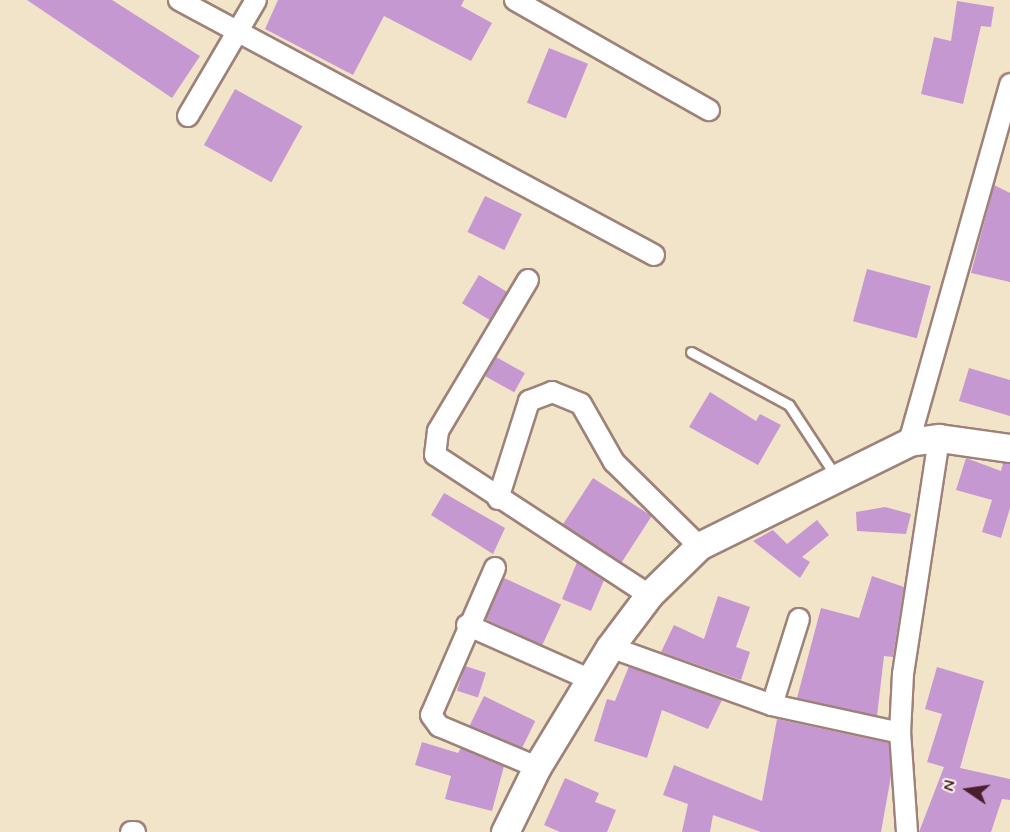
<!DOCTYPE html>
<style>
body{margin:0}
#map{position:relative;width:1010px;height:832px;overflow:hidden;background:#f2e4c8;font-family:Mynerve,sans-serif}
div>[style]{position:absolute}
.building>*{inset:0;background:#c698d1;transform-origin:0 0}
.roads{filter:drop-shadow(2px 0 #9e827a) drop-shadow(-2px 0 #9e827a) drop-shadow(0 2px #9e827a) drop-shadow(0 -2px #9e827a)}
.service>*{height:9px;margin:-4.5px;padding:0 4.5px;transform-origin:4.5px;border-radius:4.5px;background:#fff}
.minor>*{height:20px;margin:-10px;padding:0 10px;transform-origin:10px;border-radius:10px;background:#fff}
.secondary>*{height:27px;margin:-13.5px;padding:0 13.5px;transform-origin:13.5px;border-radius:13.5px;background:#fff}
span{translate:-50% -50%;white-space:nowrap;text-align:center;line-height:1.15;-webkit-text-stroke:4.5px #fbf7ec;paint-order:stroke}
.north{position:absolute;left:938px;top:760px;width:60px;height:60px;-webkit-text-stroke:4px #fbf7ec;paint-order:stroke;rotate:283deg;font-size:16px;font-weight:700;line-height:24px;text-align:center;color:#4a1f2b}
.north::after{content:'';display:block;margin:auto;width:21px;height:27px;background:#4a1f2b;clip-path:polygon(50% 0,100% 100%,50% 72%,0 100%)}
</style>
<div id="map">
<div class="building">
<div style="clip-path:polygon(27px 0,112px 0,200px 56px,172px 98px)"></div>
<div style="clip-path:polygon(278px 0,464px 0,461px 6px,492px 23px,471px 61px,384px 16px,353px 75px,265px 29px)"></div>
<div style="clip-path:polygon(957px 1px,994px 7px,991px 27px,981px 26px,963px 104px,921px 94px,934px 37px,951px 41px)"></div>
<div style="left:549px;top:48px;width:42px;height:59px;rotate:22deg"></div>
<div style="left:235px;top:89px;width:77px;height:64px;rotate:29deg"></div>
<div style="clip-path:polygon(994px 185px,1010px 193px,1010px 282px,971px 273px)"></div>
<div style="left:485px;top:196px;width:41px;height:40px;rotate:26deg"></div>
<div style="left:867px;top:269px;width:66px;height:54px;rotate:15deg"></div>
<div style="left:479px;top:275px;width:33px;height:33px;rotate:31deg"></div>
<div style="left:496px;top:357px;width:33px;height:22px;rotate:29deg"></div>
<div style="clip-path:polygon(969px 368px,1010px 380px,1010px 416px,959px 401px)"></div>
<div style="clip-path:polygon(710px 392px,756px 421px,760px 414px,781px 425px,758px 465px,689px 427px)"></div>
<div style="clip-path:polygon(966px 458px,1001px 471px,1003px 463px,1010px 463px,1010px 508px,1001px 538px,982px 532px,992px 500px,956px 490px)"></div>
<div style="left:593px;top:478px;width:70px;height:56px;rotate:33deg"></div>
<div style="clip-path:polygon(444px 493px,505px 528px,493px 554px,431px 515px)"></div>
<div style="clip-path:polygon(885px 507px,911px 514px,906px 534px,857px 531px,856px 512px)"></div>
<div style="clip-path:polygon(817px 520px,829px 535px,802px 557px,810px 562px,800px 578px,753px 541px,773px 530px,787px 544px)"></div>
<div style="clip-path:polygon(577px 562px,604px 580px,591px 611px,562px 599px)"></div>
<div style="clip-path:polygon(872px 576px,904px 587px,893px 657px,884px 656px,877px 716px,797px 698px,821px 608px,859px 618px)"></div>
<div style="left:504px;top:578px;width:63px;height:45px;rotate:25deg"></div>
<div style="clip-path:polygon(718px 596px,750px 607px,736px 647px,750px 652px,741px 680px,661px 652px,674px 625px,704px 639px)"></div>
<div style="left:465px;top:666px;width:22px;height:26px;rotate:18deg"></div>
<div style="clip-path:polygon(629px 666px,722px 700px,708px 729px,662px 710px,647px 758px,594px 741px,607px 699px,615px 701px)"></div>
<div style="clip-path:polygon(937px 667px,984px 681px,960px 768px,1010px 779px,1010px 800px,1002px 799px,991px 832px,919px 832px,944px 767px,927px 762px,942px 714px,925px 709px)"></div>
<div style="left:484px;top:696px;width:57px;height:33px;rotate:26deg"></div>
<div style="clip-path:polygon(777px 719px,889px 743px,891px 776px,881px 832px,761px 832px,713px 815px,710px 832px,682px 832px,688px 804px,663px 795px,674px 765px,762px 801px)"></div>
<div style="clip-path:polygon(422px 742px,458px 753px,461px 748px,504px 766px,492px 811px,445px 799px,451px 776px,415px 765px)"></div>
<div style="clip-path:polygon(565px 778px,599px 793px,595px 802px,616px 810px,607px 832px,560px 832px,544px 825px)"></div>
</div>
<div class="roads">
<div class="service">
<div style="left:691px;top:352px;width:111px;rotate:28.4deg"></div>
<div style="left:789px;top:405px;width:84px;rotate:56.7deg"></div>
</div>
<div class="minor">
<div style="left:179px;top:0;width:539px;rotate:28.23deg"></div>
<div style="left:515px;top:0;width:223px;rotate:29.6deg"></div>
<div style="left:188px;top:116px;width:134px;rotate:-59.6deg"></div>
<div style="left:528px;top:280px;width:176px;rotate:120.8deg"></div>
<div style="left:438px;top:431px;width:24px;rotate:97deg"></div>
<div style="left:435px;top:455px;width:256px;rotate:33.2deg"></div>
<div style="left:909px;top:442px;width:372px;rotate:-74.2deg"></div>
<div style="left:498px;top:499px;width:103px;rotate:-72.4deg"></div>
<div style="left:529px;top:401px;width:25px;rotate:-21deg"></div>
<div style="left:552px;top:392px;width:31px;rotate:22deg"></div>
<div style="left:581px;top:404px;width:67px;rotate:60.4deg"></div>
<div style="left:614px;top:462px;width:120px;rotate:44.7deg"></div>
<div style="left:495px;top:568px;width:160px;rotate:113.5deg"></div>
<div style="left:431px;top:715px;width:14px;rotate:54deg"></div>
<div style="left:439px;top:726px;width:106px;rotate:22.7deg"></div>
<div style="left:467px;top:625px;width:133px;rotate:23.9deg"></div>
<div style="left:610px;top:647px;width:172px;rotate:19.7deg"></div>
<div style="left:772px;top:705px;width:90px;rotate:-72.6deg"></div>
<div style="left:772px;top:705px;width:131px;rotate:12.3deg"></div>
<div style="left:131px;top:832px;width:4px"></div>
<div style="left:907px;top:832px;width:99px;rotate:-94deg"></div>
<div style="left:900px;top:733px;width:59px;rotate:-87.1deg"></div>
<div style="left:903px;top:674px;width:239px;rotate:-81.3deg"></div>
</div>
<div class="secondary">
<div style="left:505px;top:832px;width:72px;rotate:-63.8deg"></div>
<div style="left:537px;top:767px;width:140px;rotate:-58.7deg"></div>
<div style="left:610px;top:647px;width:65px;rotate:-53.1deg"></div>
<div style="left:649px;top:595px;width:70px;rotate:-44.4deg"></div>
<div style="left:699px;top:546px;width:234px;rotate:-26.3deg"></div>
<div style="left:909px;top:442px;width:30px;rotate:-8deg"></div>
<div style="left:939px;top:438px;width:72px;rotate:8deg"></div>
</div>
</div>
<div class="north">N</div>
</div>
